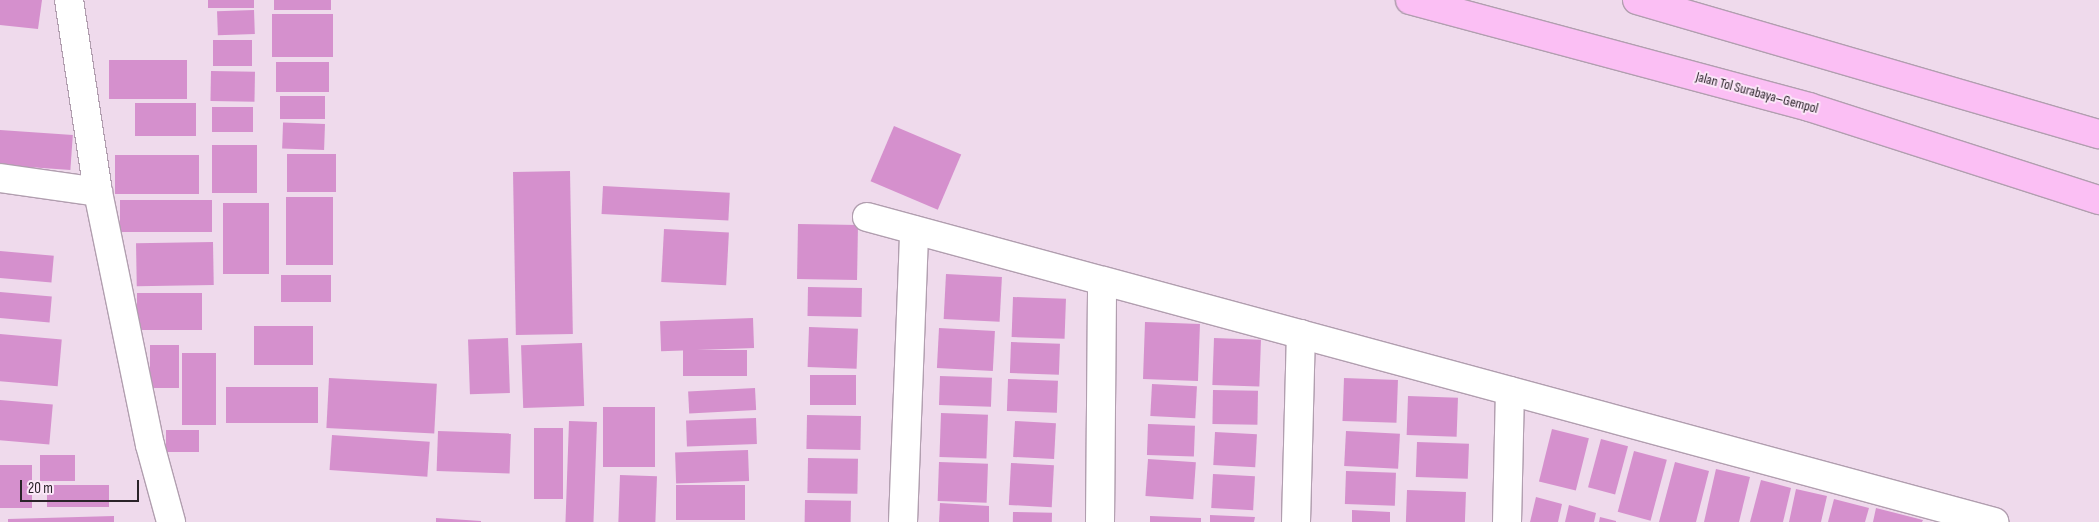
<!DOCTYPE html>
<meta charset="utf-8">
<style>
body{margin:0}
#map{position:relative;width:2099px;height:522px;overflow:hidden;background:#efdaec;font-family:"Sofia Sans Condensed",sans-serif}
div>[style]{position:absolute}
.building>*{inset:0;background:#d590cd;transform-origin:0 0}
.roads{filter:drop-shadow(1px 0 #b19eaf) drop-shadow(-1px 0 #b19eaf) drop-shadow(0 1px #b19eaf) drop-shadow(0 -1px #b19eaf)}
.minor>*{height:28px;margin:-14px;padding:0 14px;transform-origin:14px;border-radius:14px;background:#fff}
.motorway>*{height:28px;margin:-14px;padding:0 14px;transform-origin:14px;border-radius:14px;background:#fbbff4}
span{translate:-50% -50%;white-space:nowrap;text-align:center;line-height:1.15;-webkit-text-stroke:4px #fce7f9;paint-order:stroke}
.street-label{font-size:14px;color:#2a2329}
.scale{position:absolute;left:20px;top:480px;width:119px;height:22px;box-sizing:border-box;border:2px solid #2a2329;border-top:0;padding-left:6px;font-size:15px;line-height:18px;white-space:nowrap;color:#2a2329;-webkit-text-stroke:4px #fce7f9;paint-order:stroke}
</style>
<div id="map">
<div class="building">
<div style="clip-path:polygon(0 0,42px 0,38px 29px,0 25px)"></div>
<div style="left:208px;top:0;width:46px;height:8px"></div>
<div style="left:274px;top:0;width:57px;height:10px"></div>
<div style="left:254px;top:10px;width:24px;height:37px;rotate:88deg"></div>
<div style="left:272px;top:14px;width:61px;height:43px"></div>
<div style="left:213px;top:40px;width:39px;height:26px"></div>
<div style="left:109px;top:60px;width:78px;height:39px"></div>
<div style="left:276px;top:62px;width:53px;height:30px"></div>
<div style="left:211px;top:71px;width:44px;height:30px;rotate:1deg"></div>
<div style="left:325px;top:96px;width:23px;height:45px;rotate:90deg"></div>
<div style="left:135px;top:103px;width:61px;height:33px"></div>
<div style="left:212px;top:107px;width:41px;height:25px"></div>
<div style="left:325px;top:124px;width:26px;height:42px;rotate:92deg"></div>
<div style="left:894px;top:126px;width:73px;height:60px;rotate:23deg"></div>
<div style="left:0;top:130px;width:73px;height:35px;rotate:4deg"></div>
<div style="left:257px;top:145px;width:48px;height:45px;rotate:90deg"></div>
<div style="left:287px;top:154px;width:49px;height:38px"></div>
<div style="left:115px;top:155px;width:84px;height:39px"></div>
<div style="left:570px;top:171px;width:163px;height:57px;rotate:89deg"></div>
<div style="left:603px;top:186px;width:127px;height:28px;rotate:3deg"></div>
<div style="left:286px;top:197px;width:47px;height:68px"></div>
<div style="left:212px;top:200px;width:32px;height:92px;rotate:90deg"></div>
<div style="left:269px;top:203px;width:71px;height:46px;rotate:90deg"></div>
<div style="left:798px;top:224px;width:60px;height:55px;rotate:1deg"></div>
<div style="left:664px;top:229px;width:65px;height:53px;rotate:3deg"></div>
<div style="left:213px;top:242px;width:43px;height:77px;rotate:89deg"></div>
<div style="left:0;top:251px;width:54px;height:27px;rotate:5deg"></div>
<div style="left:946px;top:274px;width:56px;height:45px;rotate:3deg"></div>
<div style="left:281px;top:275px;width:50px;height:27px"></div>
<div style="left:808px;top:287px;width:54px;height:29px;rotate:1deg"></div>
<div style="left:0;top:292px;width:52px;height:26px;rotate:5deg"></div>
<div style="left:202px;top:293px;width:37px;height:65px;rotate:90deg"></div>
<div style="left:1013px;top:297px;width:53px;height:40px;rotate:2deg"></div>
<div style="left:753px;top:318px;width:30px;height:93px;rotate:88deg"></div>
<div style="left:1145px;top:322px;width:55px;height:57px;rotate:2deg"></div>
<div style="left:313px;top:326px;width:39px;height:59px;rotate:90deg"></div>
<div style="left:809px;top:327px;width:49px;height:40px;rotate:2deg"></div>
<div style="left:939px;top:328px;width:56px;height:40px;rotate:3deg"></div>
<div style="left:0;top:334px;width:62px;height:47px;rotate:5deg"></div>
<div style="left:508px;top:338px;width:55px;height:40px;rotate:88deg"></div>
<div style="left:1214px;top:338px;width:47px;height:47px;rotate:2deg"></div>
<div style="left:1011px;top:342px;width:49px;height:31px;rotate:2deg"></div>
<div style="left:582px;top:343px;width:63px;height:61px;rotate:88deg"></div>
<div style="left:150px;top:345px;width:29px;height:43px"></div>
<div style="left:747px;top:350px;width:26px;height:64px;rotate:90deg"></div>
<div style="left:182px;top:353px;width:34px;height:72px"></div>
<div style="left:810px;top:375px;width:46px;height:30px"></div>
<div style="left:940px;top:376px;width:52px;height:29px;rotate:2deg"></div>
<div style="left:329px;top:378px;width:108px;height:50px;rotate:3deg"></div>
<div style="left:1344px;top:378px;width:54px;height:43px;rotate:2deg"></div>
<div style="left:1008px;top:379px;width:50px;height:32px;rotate:2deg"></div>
<div style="left:1152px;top:384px;width:45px;height:32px;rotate:3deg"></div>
<div style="left:226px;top:387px;width:92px;height:36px"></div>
<div style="left:755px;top:388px;width:22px;height:67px;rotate:87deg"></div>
<div style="left:1213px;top:390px;width:45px;height:34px;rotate:1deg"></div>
<div style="left:1408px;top:396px;width:50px;height:39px;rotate:2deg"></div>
<div style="left:0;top:400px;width:53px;height:40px;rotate:5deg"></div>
<div style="left:603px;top:407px;width:52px;height:60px"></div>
<div style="left:941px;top:413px;width:47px;height:44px;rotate:2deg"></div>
<div style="left:807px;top:415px;width:54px;height:34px;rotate:1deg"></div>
<div style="left:756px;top:418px;width:26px;height:70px;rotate:88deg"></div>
<div style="left:569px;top:421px;width:28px;height:101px;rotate:2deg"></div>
<div style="left:1015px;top:421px;width:41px;height:36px;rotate:3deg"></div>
<div style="left:1148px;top:424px;width:47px;height:31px;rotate:2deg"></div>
<div style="left:534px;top:428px;width:29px;height:71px"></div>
<div style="left:1552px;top:429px;width:38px;height:54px;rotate:14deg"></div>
<div style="left:166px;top:430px;width:33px;height:22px"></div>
<div style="left:438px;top:431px;width:73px;height:40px;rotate:2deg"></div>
<div style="left:1346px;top:431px;width:54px;height:35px;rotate:3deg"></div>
<div style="left:1215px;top:432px;width:42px;height:33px;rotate:3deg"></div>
<div style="left:332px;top:435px;width:98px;height:35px;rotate:4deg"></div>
<div style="left:1601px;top:439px;width:28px;height:50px;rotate:15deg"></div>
<div style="left:1417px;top:442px;width:52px;height:35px;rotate:2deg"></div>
<div style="left:748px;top:450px;width:31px;height:73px;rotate:88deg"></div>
<div style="left:1634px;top:451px;width:34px;height:63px;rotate:15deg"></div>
<div style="left:40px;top:455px;width:35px;height:26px"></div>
<div style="left:808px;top:458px;width:50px;height:35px;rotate:1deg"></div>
<div style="left:1148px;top:459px;width:48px;height:37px;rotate:4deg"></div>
<div style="left:939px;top:462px;width:49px;height:39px;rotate:2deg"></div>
<div style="clip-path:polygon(1675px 462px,1709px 471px,1696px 522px,1659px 522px)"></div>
<div style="left:1011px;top:463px;width:43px;height:42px;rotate:3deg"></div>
<div style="left:0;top:465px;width:32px;height:43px"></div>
<div style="clip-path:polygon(1716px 469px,1750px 477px,1739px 522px,1704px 522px)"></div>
<div style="left:1346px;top:471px;width:50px;height:33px;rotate:2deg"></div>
<div style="left:1213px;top:474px;width:42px;height:34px;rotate:3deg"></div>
<div style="left:620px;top:475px;width:37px;height:47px;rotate:2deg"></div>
<div style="clip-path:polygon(1761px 480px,1791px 488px,1783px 522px,1750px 522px)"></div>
<div style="left:47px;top:485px;width:62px;height:22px"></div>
<div style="left:745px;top:485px;width:35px;height:69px;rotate:90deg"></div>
<div style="clip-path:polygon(1796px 489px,1827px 496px,1821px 522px,1789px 522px)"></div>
<div style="left:1407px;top:490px;width:59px;height:32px;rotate:2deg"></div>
<div style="clip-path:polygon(1536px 497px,1562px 504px,1558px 522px,1530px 522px)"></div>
<div style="clip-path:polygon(1834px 499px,1869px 508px,1865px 522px,1828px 522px)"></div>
<div style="left:805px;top:500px;width:46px;height:22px;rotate:1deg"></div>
<div style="clip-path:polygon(940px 503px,989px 506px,989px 522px,939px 522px)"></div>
<div style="clip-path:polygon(1569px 505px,1596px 513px,1594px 522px,1565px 522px)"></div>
<div style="clip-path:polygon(1876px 508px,1923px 520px,1922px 522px,1873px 522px)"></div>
<div style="clip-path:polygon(1352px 510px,1390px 512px,1390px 522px,1352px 522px)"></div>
<div style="left:1013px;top:512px;width:39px;height:10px;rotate:1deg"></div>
<div style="clip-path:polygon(1210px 515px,1255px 517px,1254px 522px,1210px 522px)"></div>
<div style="clip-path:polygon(114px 516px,114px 522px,8px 522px,8px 519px)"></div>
<div style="clip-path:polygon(1150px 516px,1201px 518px,1201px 522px,1150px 522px)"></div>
<div style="clip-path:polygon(1600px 517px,1616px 521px,1616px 522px,1599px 522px)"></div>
<div style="clip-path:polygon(436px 518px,481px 521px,481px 522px,436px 522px)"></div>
</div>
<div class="roads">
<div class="minor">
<div style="left:69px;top:0;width:194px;rotate:81.4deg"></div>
<div style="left:98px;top:192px;width:258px;rotate:78.4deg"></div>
<div style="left:150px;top:445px;width:80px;rotate:74.7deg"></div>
<div style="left:0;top:178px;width:99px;rotate:8.1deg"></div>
<div style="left:867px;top:217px;width:1168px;rotate:15.14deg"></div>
<div style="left:903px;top:522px;width:292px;rotate:-87.8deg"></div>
<div style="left:1100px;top:522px;width:241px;rotate:-89.5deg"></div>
<div style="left:1296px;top:522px;width:188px;rotate:-88.5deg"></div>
<div style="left:1507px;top:522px;width:131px;rotate:-88.7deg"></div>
</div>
<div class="motorway">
<div style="left:1410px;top:0;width:413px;rotate:15deg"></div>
<div style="left:1809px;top:107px;width:305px;rotate:17.8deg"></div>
<div style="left:1637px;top:0;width:481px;rotate:16.2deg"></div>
</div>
</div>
<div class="street-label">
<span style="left:1757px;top:93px;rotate:15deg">Jalan Tol Surabaya–Gempol</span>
</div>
<div class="scale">20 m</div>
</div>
